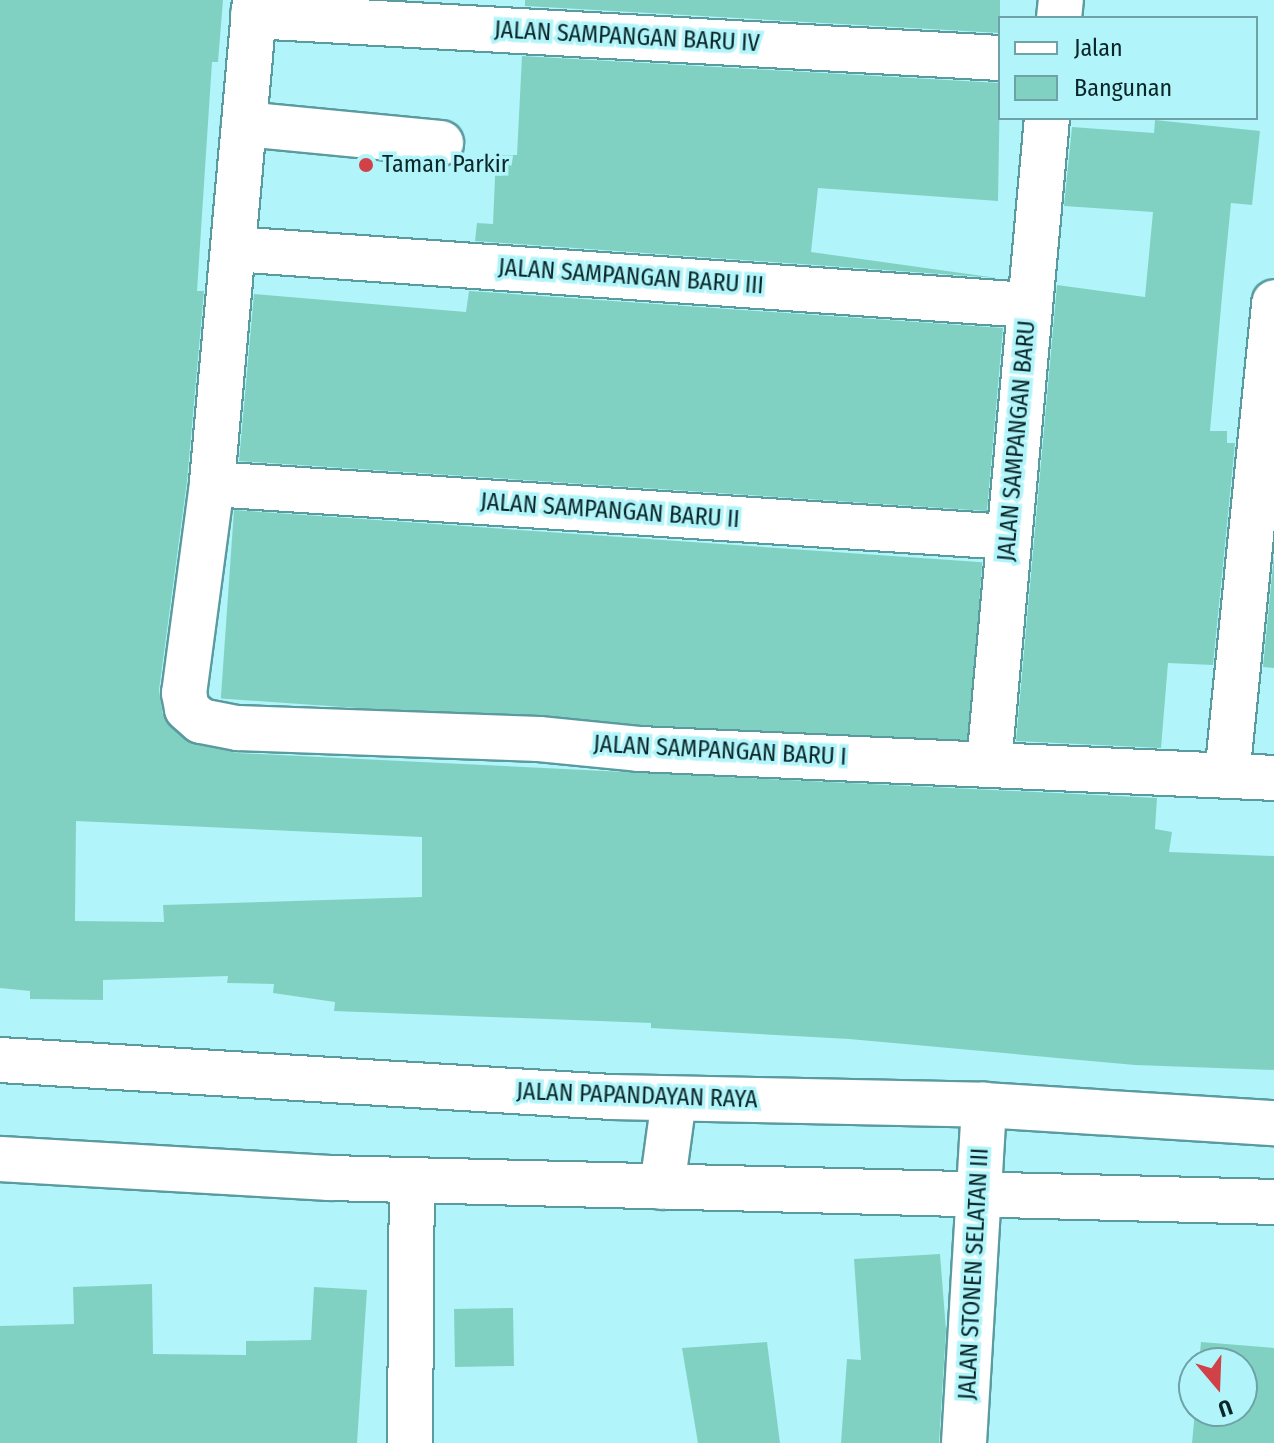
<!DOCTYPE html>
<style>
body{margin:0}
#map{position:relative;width:1274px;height:1443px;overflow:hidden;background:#b1f5fa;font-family:"Fira Sans Condensed",sans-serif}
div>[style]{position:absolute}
.building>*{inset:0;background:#81d1c3;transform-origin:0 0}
.roads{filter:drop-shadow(2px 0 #5a9ba0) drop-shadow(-2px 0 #5a9ba0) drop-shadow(0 2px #5a9ba0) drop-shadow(0 -2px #5a9ba0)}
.minor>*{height:44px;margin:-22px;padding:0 22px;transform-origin:22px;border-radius:22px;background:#fff}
.major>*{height:44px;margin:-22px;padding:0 22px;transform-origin:22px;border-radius:22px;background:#fff}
.dots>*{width:22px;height:22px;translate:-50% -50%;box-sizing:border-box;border:4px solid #b1f5fa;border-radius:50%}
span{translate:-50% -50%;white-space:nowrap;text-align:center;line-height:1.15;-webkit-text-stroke:7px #b1f5fa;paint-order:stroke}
.street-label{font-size:24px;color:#0a2628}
.poi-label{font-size:24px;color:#0a2628}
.left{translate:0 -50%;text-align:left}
.legend{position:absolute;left:998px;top:16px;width:260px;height:104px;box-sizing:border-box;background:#b1f5fa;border:2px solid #6ea2a6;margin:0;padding:10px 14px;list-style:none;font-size:24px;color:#0a2628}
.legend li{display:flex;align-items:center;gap:16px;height:40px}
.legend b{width:40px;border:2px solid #6ea2a6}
.north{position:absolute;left:1178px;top:1347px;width:80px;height:80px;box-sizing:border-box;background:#b1f5fa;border:2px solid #6ea2a6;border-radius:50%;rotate:161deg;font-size:22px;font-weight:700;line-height:32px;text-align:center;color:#0a2628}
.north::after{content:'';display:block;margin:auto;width:28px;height:36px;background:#d04148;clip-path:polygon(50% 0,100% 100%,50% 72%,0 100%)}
</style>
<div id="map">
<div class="building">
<div style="clip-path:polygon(evenodd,0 0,223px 0,218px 62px,212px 62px,197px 291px,204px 291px,187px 481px,159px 690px,163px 715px,185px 740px,237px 753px,1157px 798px,1155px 829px,1172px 832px,1169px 852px,1274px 856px,1274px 1070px,1135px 1065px,849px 1039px,651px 1028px,651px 1023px,334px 1011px,335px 1002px,273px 993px,274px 984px,227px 983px,228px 976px,103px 980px,103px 1000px,30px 999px,30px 991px,0 988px,0 0,76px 821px,422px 837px,422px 897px,163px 905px,164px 922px,75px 921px,76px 821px)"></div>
<div style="clip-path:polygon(525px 0,1000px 0,1000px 33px,525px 6px)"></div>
<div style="clip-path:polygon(522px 56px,1000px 83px,998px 201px,818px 188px,811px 252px,997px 278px,475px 241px,477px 223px,493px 224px,496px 155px,517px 155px)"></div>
<div style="clip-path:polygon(1155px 120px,1260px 131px,1252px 205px,1231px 203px,1223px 285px,1210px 431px,1227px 431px,1227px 443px,1235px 443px,1213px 665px,1168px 663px,1161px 748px,1016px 741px,1057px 285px,1145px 297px,1153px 212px,1064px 206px,1072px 127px,1154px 133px)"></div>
<div style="clip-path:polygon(469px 291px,1003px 328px,987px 511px,239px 461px,254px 294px,466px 312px)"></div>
<div style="left:234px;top:510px;width:750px;height:189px;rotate:4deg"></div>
<div style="clip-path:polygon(1274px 555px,1274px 668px,1263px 667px)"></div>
<div style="clip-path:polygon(940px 1254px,946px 1330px,939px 1443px,841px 1443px,847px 1359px,861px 1360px,854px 1259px)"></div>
<div style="clip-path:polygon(152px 1284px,153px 1354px,246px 1355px,246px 1341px,311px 1340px,314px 1287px,367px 1290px,357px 1443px,0 1443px,0 1326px,74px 1324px,73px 1287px)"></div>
<div style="left:513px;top:1308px;width:58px;height:59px;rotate:89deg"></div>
<div style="clip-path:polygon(767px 1342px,780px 1443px,698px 1443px,682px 1348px)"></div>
<div style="clip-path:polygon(1201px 1342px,1274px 1348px,1274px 1443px,1192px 1443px,1195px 1411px,1242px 1411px,1242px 1363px,1199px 1363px)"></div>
</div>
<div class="roads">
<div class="minor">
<div style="left:255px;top:0;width:486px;rotate:95.1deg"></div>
<div style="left:212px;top:484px;width:211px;rotate:97.6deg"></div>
<div style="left:184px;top:693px;width:16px;rotate:79deg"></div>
<div style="left:187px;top:709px;width:18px;rotate:41deg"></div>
<div style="left:201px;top:721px;width:38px;rotate:11deg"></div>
<div style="left:238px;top:728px;width:301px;rotate:2.1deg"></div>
<div style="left:539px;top:739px;width:100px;rotate:5.7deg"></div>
<div style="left:639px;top:749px;width:636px;rotate:2.61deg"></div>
<div style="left:253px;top:16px;width:748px;rotate:3.22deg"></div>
<div style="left:1059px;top:18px;width:18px;rotate:-84deg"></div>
<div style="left:244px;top:124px;width:198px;rotate:5.5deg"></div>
<div style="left:233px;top:249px;width:797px;rotate:4.03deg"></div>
<div style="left:212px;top:484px;width:798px;rotate:3.81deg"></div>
<div style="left:989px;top:764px;width:649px;rotate:-84.87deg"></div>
<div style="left:1227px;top:776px;width:476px;rotate:-84.3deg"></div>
<div style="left:410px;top:1443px;width:263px;rotate:-89.6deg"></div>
<div style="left:964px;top:1443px;width:339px;rotate:-86.6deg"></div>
</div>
<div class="major">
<div style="left:0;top:1060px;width:613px;rotate:3.46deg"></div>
<div style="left:612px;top:1097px;width:372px;rotate:1.2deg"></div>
<div style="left:984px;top:1105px;width:291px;rotate:3.6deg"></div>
<div style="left:0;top:1159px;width:330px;rotate:3.3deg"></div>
<div style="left:329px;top:1178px;width:945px;rotate:1.45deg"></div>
<div style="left:662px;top:1187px;width:89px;rotate:-82.2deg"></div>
</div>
</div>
<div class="dots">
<div style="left:366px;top:165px;background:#d04148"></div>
</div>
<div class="street-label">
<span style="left:627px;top:37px;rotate:3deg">JALAN SAMPANGAN BARU IV</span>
<span style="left:631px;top:277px;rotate:4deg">JALAN SAMPANGAN BARU III</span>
<span style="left:1017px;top:441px;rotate:-85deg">JALAN SAMPANGAN BARU</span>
<span style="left:610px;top:511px;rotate:4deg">JALAN SAMPANGAN BARU II</span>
<span style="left:720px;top:751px;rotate:3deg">JALAN SAMPANGAN BARU I</span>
<span style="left:637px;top:1096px;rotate:2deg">JALAN PAPANDAYAN RAYA</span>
<span style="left:974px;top:1274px;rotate:-87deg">JALAN STONEN SELATAN III</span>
</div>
<div class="poi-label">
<span class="left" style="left:382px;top:165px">Taman Parkir</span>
</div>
<ul class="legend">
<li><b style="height:10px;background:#fff"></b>Jalan</li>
<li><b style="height:22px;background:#81d1c3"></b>Bangunan</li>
</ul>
<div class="north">U</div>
</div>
